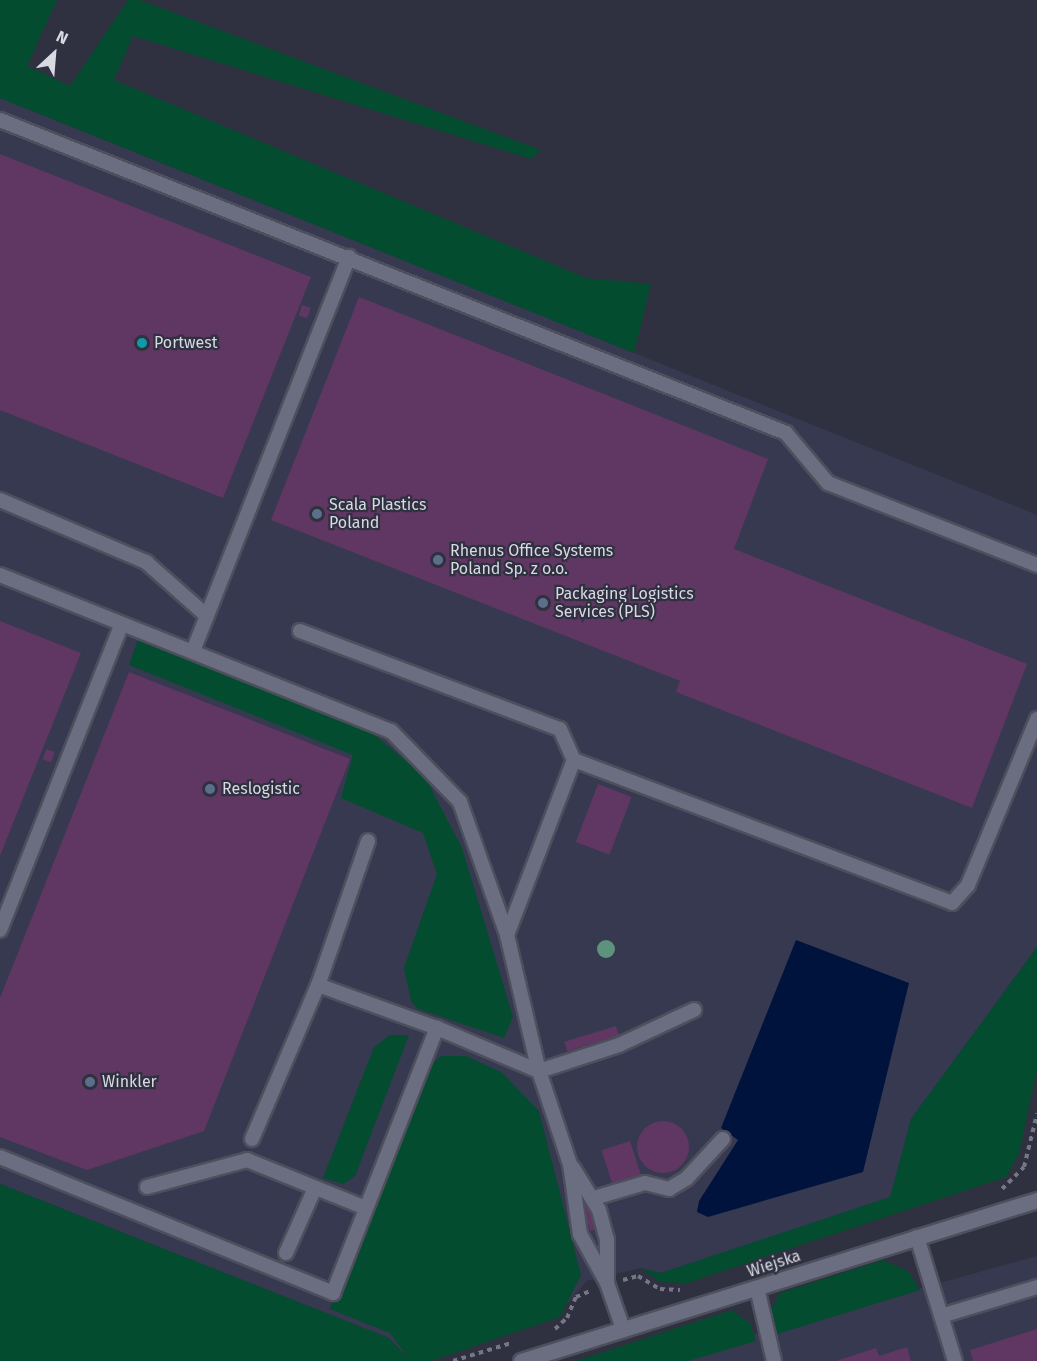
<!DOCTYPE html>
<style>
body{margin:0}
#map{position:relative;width:1037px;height:1361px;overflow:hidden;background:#2f3140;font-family:"Fira Sans",sans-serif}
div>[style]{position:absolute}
.built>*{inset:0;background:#36394f}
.green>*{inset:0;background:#034c2f}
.water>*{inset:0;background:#00133d}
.building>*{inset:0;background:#603762;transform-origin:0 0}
.round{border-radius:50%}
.path>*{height:4px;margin-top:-2px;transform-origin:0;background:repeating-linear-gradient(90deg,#757784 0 4.5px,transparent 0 9px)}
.roads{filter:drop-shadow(2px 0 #4d4f5c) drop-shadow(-2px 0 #4d4f5c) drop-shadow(0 2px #4d4f5c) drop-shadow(0 -2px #4d4f5c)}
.service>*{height:14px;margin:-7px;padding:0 7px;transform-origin:7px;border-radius:7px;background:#6b6e80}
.tertiary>*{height:15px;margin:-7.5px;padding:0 7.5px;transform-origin:7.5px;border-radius:7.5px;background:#6b6e80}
.trees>*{width:18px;height:18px;margin:-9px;border-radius:50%;background:#5d927d}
.dots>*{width:16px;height:16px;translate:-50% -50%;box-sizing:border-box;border:3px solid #2f3140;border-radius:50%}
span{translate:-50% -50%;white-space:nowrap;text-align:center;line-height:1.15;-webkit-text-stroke:4.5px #2f3140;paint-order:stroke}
.poi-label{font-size:16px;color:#d8d9e3}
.left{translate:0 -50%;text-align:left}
.street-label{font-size:16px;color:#d8d9e3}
.north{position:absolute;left:24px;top:24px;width:60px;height:60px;-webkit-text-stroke:4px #2f3140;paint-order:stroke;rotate:26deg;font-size:16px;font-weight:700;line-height:24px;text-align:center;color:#d8d9e3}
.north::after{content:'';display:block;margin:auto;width:21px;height:27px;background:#d8d9e3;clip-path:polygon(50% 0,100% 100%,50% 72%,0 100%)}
</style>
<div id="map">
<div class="built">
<div style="clip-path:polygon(0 98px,1037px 515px,1037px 947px,911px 1119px,891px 1197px,661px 1273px,641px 1268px,587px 1281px,561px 1311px,408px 1358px,389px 1338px,0 1184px)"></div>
<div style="clip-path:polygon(1037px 1256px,1037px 1361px,657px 1361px)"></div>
</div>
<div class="green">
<div style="clip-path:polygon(0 0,57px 0,27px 66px,70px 86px,128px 0,140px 0,541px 150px,531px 159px,133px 36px,114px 80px,586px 278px,651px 284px,634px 353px,0 98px)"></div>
<div style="clip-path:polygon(139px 637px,364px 726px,425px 777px,462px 848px,513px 1017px,504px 1038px,418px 1009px,411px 1001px,404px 968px,437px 874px,423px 833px,341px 798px,353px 755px,129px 665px)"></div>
<div style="clip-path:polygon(1037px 947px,1037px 1069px,1019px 1154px,1006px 1177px,687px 1283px,660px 1282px,641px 1268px,661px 1273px,890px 1197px,911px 1119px)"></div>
<div style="clip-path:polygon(390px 1035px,409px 1035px,355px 1176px,343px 1184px,323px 1178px,374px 1047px)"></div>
<div style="clip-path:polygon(441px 1056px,466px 1056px,501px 1072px,539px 1111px,581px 1275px,560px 1317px,431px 1361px,0 1361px,0 1184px,389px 1338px,409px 1359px,390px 1333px,330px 1309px,425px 1070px)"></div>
<div style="clip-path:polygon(883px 1260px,908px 1271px,920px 1290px,777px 1334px,771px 1310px,780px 1293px)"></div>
<div style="clip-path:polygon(732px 1310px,750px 1323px,756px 1341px,688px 1361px,576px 1361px)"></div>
</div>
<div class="water">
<div style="clip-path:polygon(796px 940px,909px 983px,863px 1172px,708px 1217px,697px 1212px,699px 1201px,738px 1140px,721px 1128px)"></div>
</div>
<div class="building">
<div style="clip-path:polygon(0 154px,311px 277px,223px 498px,0 410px)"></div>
<div style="clip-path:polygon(359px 297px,768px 459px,734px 549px,1027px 664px,972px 808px,676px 692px,680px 681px,271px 520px)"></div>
<div style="left:302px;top:305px;width:9px;height:11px;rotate:18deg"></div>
<div style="clip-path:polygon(0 621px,81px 653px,0 856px)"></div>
<div style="clip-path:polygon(129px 672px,350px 759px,204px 1131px,87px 1170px,0 1137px,0 998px)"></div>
<div style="left:46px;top:749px;width:9px;height:11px;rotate:18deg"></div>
<div style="left:598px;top:784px;width:36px;height:62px;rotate:21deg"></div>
<div style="left:616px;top:1026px;width:10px;height:54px;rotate:73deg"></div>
<div class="round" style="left:637px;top:1121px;width:52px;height:52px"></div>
<div style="left:630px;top:1141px;width:35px;height:30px;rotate:72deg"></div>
<div style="left:590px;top:1207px;width:23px;height:7px;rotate:72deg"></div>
<div style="clip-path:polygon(1037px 1329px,1037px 1361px,973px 1361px,970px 1350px)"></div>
<div style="clip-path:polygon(907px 1347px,911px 1361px,836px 1361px,876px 1348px,879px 1356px)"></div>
</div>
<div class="path">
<div style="left:1002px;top:1189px;width:31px;rotate:-45deg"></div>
<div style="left:1024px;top:1167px;width:55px;rotate:-76.2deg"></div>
<div style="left:623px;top:1280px;width:16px;rotate:-15deg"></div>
<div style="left:638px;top:1276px;width:26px;rotate:31deg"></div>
<div style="left:660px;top:1289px;width:20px;rotate:3deg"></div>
<div style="left:555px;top:1329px;width:16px;rotate:-43deg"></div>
<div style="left:567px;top:1318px;width:23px;rotate:-67deg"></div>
<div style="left:576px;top:1297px;width:15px;rotate:-23deg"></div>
<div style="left:453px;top:1361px;width:61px;rotate:-17.2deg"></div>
</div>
<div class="roads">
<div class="service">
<div style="left:0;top:120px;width:846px;rotate:21.71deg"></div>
<div style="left:786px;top:433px;width:65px;rotate:50deg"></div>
<div style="left:828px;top:483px;width:225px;rotate:21.4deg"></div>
<div style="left:0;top:500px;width:159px;rotate:23deg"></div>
<div style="left:146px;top:562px;width:81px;rotate:41.5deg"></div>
<div style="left:0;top:575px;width:421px;rotate:21.8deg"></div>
<div style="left:391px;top:731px;width:99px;rotate:45.8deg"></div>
<div style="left:460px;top:802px;width:141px;rotate:70.5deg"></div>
<div style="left:507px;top:935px;width:140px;rotate:76.8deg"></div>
<div style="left:539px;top:1071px;width:98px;rotate:71.6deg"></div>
<div style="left:570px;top:1164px;width:71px;rotate:81.9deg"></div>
<div style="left:580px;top:1234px;width:56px;rotate:61.1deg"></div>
<div style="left:607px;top:1283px;width:49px;rotate:70.8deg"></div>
<div style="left:300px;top:631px;width:278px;rotate:20.7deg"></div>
<div style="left:560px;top:729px;width:34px;rotate:66deg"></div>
<div style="left:193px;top:651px;width:424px;rotate:-68.4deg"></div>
<div style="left:368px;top:841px;width:152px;rotate:109.1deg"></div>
<div style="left:318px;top:985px;width:127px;rotate:19.9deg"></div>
<div style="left:0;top:930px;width:329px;rotate:-68.3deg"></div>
<div style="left:507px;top:935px;width:187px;rotate:-69.1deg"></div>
<div style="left:574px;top:760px;width:404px;rotate:20.7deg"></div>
<div style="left:952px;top:903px;width:24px;rotate:-48deg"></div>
<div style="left:968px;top:885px;width:180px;rotate:-67.4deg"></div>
<div style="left:252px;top:1139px;width:168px;rotate:-66.8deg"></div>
<div style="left:0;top:1157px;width:360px;rotate:22.2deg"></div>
<div style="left:333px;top:1293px;width:285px;rotate:-68.6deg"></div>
<div style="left:437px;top:1028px;width:111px;rotate:22.9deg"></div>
<div style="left:539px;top:1071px;width:84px;rotate:-18deg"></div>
<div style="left:619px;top:1045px;width:83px;rotate:-25deg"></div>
<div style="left:573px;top:1168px;width:49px;rotate:58.2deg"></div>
<div style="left:599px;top:1210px;width:30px;rotate:75deg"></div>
<div style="left:607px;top:1239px;width:42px;rotate:90deg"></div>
<div style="left:147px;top:1187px;width:104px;rotate:-15.1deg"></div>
<div style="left:247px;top:1160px;width:128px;rotate:22deg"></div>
<div style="left:594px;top:1198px;width:53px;rotate:-16.4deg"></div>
<div style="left:645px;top:1183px;width:25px;rotate:14deg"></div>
<div style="left:669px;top:1189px;width:21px;rotate:-31deg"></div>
<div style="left:687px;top:1178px;width:53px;rotate:-47.3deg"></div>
<div style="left:917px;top:1237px;width:130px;rotate:73deg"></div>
<div style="left:286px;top:1253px;width:71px;rotate:-66deg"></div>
<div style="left:757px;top:1288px;width:75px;rotate:76.9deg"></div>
<div style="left:941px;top:1316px;width:100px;rotate:-16.8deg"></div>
</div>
<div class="tertiary">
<div style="left:521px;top:1361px;width:541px;rotate:-17.33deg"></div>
</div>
</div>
<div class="trees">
<div style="left:606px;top:949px"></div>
</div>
<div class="dots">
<div style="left:142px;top:343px;background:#0f9aa8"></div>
<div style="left:317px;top:514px;background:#5c6f8a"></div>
<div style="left:438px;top:560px;background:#5c6f8a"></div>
<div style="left:543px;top:603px;background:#5c6f8a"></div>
<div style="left:210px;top:789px;background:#5c6f8a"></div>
<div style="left:90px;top:1082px;background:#5c6f8a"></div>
</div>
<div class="poi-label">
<span class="left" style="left:154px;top:343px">Portwest</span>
<span class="left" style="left:329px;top:514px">Scala Plastics<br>Poland</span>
<span class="left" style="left:450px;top:560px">Rhenus Office Systems<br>Poland Sp. z o.o.</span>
<span class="left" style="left:555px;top:603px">Packaging Logistics<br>Services (PLS)</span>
<span class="left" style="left:222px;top:789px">Reslogistic</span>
<span class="left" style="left:102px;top:1082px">Winkler</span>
</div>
<div class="street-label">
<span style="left:774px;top:1264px;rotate:-18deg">Wiejska</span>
</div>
<div class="north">N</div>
</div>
